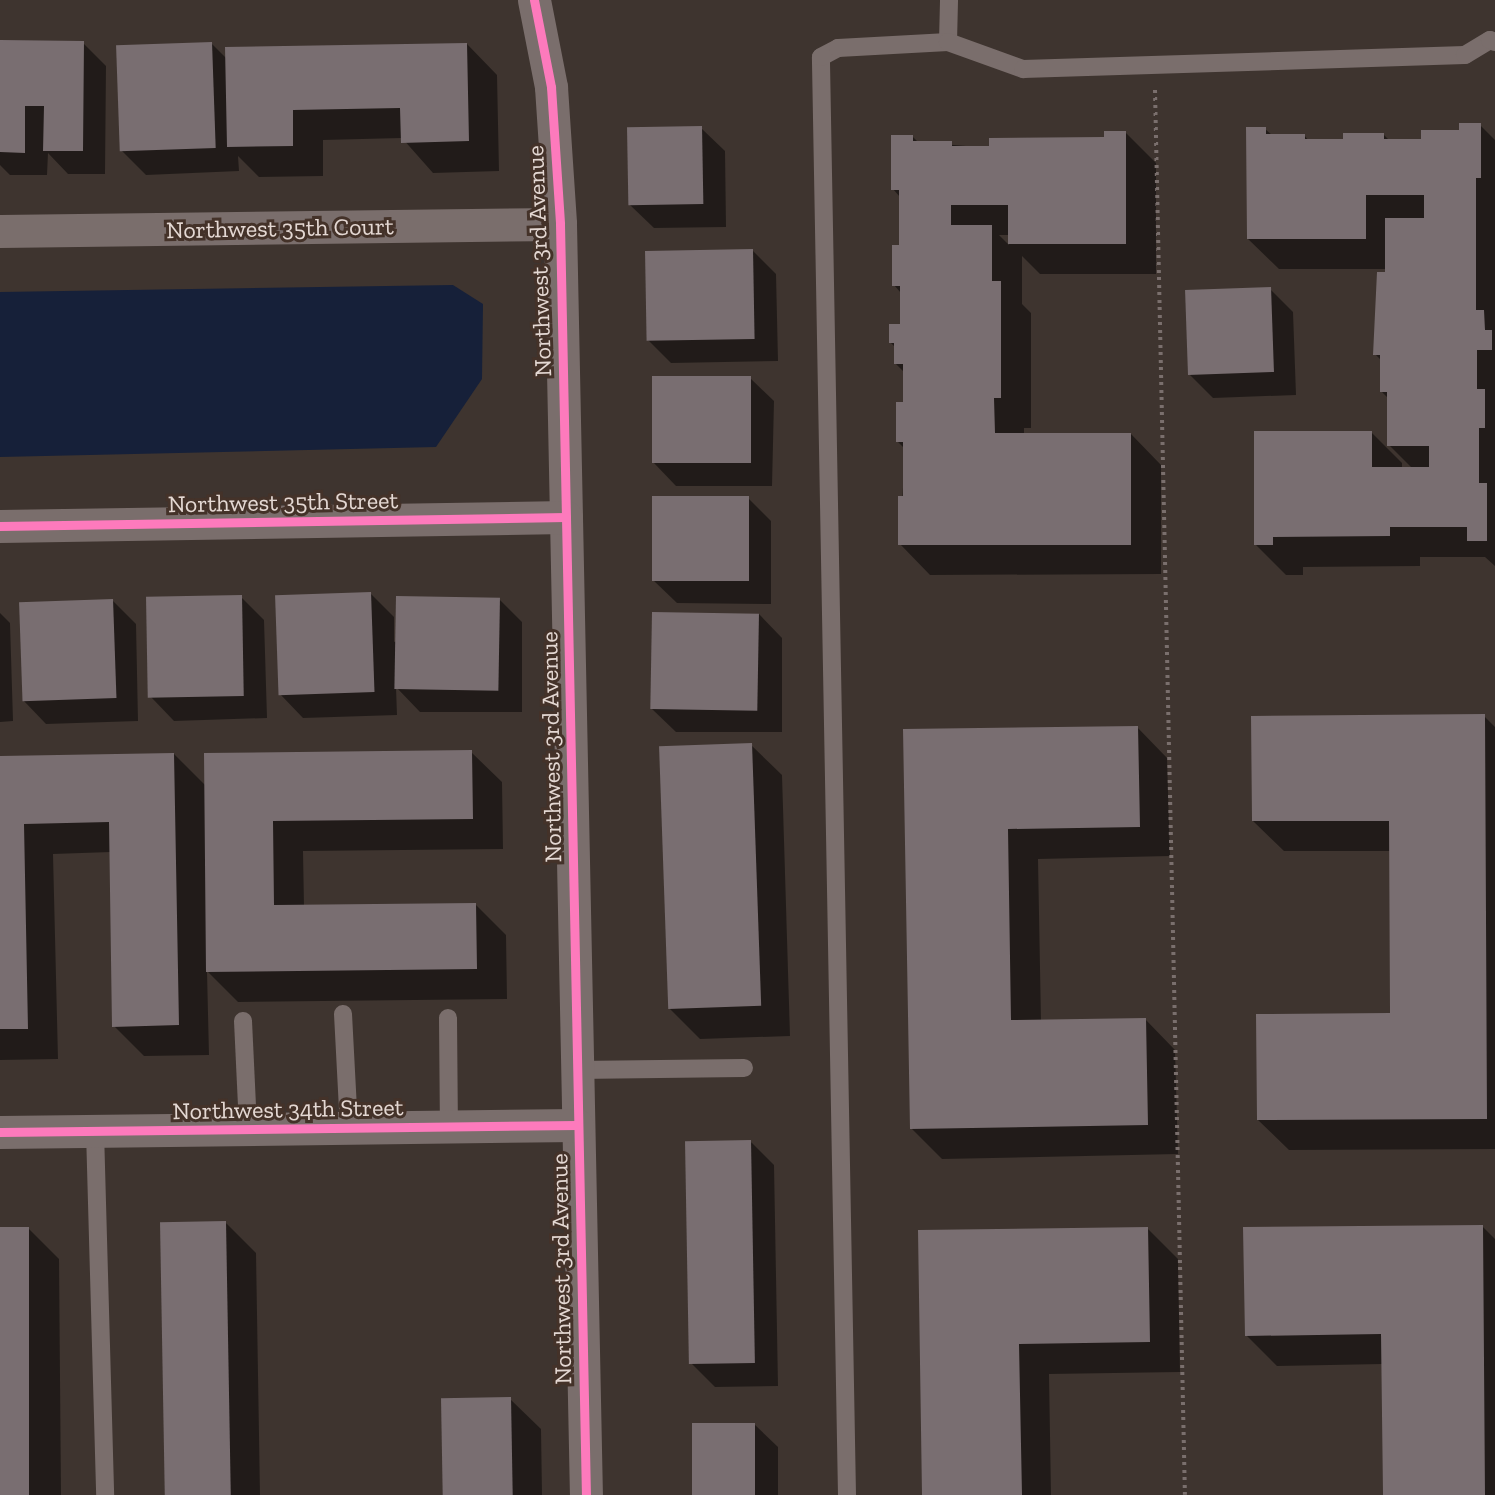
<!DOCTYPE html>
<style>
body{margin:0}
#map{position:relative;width:1495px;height:1495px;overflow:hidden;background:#3e342f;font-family:"Zilla Slab",serif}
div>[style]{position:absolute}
.water>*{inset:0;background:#162039}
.shadow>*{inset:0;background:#0007}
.building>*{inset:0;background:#796e71;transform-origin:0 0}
.path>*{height:4px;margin-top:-2px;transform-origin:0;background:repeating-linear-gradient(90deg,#7a6f6d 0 3px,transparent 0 7.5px)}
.lane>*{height:18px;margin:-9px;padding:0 9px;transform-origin:9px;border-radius:9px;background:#7a6e6c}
.street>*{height:33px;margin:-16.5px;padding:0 16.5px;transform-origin:16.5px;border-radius:16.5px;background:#7a6e6c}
.cycleway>*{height:9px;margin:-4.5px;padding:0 4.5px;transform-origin:4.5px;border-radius:4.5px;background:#fd7abc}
span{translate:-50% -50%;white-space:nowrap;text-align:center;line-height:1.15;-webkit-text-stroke:6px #443229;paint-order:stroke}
.street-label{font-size:24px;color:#e4d8d3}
</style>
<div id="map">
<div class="water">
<div style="clip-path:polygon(453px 285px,483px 304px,482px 379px,436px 447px,0 457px,0 292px)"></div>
</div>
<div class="shadow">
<div style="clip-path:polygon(0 42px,83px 43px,106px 66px,105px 174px,68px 174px,48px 153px,47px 175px,10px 175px,0 165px)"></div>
<div style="clip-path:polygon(211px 43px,227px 59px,467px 44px,497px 75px,499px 171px,433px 173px,402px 138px,323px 140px,323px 176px,259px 177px,238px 156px,239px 171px,146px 175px,122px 151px)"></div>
<div style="clip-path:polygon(1480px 125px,1495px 140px,1495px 566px,1485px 557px,1420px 557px,1420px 566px,1303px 567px,1303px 575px,1286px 575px,1255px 544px,1371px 432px,1402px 463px,1402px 468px,1412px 468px,1389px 445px,1389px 399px,1382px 392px,1382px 361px,1375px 354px,1387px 269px,1279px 269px,1248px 239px,1265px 129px,1272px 135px,1304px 135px,1309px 141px,1345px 141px,1383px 134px,1389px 140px,1423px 140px)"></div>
<div style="clip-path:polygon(701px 128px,725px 151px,726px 227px,654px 228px,630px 205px)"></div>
<div style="clip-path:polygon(evenodd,1125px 132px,1156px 163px,1156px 274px,1040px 274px,1022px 256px,1022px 304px,1031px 313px,1031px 428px,1024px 428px,1024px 434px,1131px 434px,1161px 465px,1161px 574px,930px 575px,900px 544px,905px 449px,897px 441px,904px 403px,904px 372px,895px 363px,895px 347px,890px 342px,901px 326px,901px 293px,894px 285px,901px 246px,900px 197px,893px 189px,912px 136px,918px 142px,990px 148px,1105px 139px,1125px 132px,999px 235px,1009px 235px,1009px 245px,999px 235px)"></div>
<div style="clip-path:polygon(753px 251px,776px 274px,778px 361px,671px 363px,648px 340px)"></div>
<div style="clip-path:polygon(1270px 289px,1293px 312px,1296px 395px,1213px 398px,1190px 375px)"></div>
<div style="clip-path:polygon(750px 378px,774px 401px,772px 486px,676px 486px,653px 462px)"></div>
<div style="clip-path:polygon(748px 498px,771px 521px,771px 604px,677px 603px,653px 580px)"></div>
<div style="clip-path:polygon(370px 593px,394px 617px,394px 642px,499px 599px,522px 622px,522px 712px,420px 712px,396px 687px,397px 715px,303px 718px,280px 694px)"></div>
<div style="clip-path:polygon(241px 597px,264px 620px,267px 718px,174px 721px,151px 697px)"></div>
<div style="clip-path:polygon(112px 600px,136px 624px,138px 721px,46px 724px,23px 700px)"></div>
<div style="clip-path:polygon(0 613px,10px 623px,13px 721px,0 722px)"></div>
<div style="clip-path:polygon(759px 614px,782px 638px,782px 732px,676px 732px,652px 709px)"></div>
<div style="clip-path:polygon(1484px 716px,1495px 727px,1495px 1149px,1289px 1150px,1258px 1120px,1391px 1015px,1390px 851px,1284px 851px,1253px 821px)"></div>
<div style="clip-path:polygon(1137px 727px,1167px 758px,1170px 856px,1038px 859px,1041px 1021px,1145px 1019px,1175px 1050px,1178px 1154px,942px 1159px,912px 1129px,905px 731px)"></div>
<div style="clip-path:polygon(751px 745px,782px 775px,790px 1036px,700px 1039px,669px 1008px)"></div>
<div style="clip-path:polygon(471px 752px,502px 782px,503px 849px,303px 851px,304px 906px,476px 905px,506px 935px,507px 999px,238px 1002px,207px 971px,209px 1055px,144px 1056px,114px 1026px,111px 852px,53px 854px,58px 1059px,0 1060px,0 758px,174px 754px,206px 786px)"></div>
<div style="clip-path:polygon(750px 1141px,774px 1165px,778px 1386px,715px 1387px,692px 1364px)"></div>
<div style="clip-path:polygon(226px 1223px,256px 1253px,260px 1495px,166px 1495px)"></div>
<div style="clip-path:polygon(1482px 1226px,1495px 1239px,1495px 1495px,1385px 1495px,1383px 1364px,1277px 1366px,1246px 1335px)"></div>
<div style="clip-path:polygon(0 1228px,28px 1228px,59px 1259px,61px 1495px,0 1495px)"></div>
<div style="clip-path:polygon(1147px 1228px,1178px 1259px,1180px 1372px,1049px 1374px,1051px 1495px,923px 1495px,919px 1232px)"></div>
<div style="clip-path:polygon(510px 1399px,541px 1429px,542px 1495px,444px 1495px)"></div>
<div style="clip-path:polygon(754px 1424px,778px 1447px,778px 1495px,694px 1495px)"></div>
</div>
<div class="building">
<div style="clip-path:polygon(0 40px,84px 41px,83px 151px,43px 151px,44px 106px,25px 106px,25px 153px,0 152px)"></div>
<div style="left:212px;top:42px;width:106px;height:96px;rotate:88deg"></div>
<div style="clip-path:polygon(467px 43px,469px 141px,401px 143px,400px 108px,293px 110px,293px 146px,227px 147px,225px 47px)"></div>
<div style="clip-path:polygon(1459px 123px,1481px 123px,1481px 178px,1476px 178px,1476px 310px,1484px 310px,1485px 330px,1492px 330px,1492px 350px,1477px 350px,1477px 389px,1485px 389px,1485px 428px,1479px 428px,1479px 483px,1487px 483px,1487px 541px,1467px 541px,1467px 527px,1390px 527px,1390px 536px,1273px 537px,1273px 545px,1254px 545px,1254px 431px,1372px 431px,1372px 467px,1429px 467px,1429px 446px,1387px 446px,1387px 392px,1380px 392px,1380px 355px,1373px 355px,1377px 272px,1385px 272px,1385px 218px,1424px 218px,1424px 195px,1366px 195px,1366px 239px,1247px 239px,1246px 127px,1266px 127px,1266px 134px,1305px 134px,1305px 139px,1343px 139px,1343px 133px,1384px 133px,1384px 139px,1421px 139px,1421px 130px,1459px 130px)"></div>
<div style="left:702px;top:126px;width:78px;height:75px;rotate:89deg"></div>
<div style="clip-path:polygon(1104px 131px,1126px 131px,1126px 244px,1008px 244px,1008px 205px,951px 205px,951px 225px,992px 225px,992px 281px,1001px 281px,1001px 398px,994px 398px,995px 433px,1131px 433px,1131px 545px,898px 545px,898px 496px,903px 496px,903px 442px,896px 442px,896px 402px,903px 402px,903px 364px,894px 364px,894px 343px,889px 343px,889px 324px,900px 324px,900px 286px,892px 286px,892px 245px,899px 245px,899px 190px,891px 190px,891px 135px,913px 135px,913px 141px,952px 141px,952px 146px,989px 146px,989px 138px,1104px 137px)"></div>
<div style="left:753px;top:249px;width:90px;height:108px;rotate:89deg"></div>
<div style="left:1271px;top:287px;width:85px;height:86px;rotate:88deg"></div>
<div style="left:652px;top:376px;width:99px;height:87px"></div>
<div style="left:652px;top:496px;width:97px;height:85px"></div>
<div style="left:371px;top:592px;width:100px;height:96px;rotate:88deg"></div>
<div style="left:242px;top:595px;width:101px;height:96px;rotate:89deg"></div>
<div style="left:396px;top:596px;width:104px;height:93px;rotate:1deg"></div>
<div style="left:113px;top:599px;width:99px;height:94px;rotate:88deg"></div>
<div style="left:652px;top:612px;width:107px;height:97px;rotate:1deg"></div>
<div style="clip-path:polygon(1485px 714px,1487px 1119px,1257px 1120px,1256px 1014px,1390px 1013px,1389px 821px,1252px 821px,1251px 716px)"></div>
<div style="clip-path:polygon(1138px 726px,1140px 827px,1008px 829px,1011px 1020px,1146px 1018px,1148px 1125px,910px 1129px,903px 729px)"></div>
<div style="left:752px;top:743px;width:263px;height:93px;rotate:88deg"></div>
<div style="clip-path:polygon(472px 750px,473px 819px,273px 821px,274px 905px,476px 903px,477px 969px,206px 972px,204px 753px)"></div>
<div style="clip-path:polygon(174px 753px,179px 1025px,112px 1027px,109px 822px,24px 824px,28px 1029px,0 1029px,0 756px)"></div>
<div style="left:751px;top:1140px;width:223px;height:66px;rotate:89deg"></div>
<div style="left:226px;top:1221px;width:274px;height:66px;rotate:89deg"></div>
<div style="clip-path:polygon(1483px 1225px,1485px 1495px,1383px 1495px,1381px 1334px,1245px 1336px,1243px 1227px)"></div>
<div style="left:0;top:1227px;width:29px;height:268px"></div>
<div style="clip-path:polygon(1148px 1227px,1150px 1342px,1019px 1344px,1022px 1495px,922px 1495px,918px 1230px)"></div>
<div style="left:511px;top:1397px;width:98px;height:70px;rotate:89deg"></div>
<div style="left:692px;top:1423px;width:63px;height:72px"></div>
</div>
<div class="path">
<div style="left:1155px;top:90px;width:1405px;rotate:88.78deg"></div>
</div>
<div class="lane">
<div style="left:948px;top:42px;width:42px;rotate:-88.6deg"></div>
<div style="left:343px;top:1014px;width:114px;rotate:87deg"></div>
<div style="left:448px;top:1018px;width:108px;rotate:89.5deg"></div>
<div style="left:243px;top:1021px;width:108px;rotate:87.3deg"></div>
<div style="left:576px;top:1070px;width:168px;rotate:-0.7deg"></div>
<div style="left:95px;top:1131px;width:364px;rotate:88.4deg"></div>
<div style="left:847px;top:1495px;width:1438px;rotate:-91.04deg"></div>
<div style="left:821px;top:57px;width:19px;rotate:-28deg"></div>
<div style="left:838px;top:48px;width:110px;rotate:-3.1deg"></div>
<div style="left:948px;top:42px;width:80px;rotate:19.8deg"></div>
<div style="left:1023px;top:69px;width:442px;rotate:-1.8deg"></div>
<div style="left:1465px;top:55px;width:29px;rotate:-31deg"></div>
<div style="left:1490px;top:40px;width:5px;rotate:22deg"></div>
</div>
<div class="street">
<div style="left:534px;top:0;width:89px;rotate:78.9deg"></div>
<div style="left:551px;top:87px;width:137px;rotate:86.2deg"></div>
<div style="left:560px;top:224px;width:1271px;rotate:88.83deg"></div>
<div style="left:0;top:231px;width:560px;rotate:-0.72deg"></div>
<div style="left:0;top:526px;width:566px;rotate:-0.91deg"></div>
<div style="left:0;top:1132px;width:577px;rotate:-0.7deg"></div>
</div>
<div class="cycleway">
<div style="left:534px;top:0;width:89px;rotate:78.9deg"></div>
<div style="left:551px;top:87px;width:137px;rotate:86.2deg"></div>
<div style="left:560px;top:224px;width:1271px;rotate:88.83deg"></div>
<div style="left:0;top:526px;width:566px;rotate:-0.91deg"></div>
<div style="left:0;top:1132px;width:577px;rotate:-0.7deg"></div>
</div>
<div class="street-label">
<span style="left:280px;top:228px;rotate:-1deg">Northwest 35th Court</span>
<span style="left:539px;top:261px;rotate:-92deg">Northwest 3rd Avenue</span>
<span style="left:283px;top:502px;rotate:-1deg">Northwest 35th Street</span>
<span style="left:551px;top:747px;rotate:-91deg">Northwest 3rd Avenue</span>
<span style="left:288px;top:1109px;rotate:-1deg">Northwest 34th Street</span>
<span style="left:561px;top:1269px;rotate:-91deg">Northwest 3rd Avenue</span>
</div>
</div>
